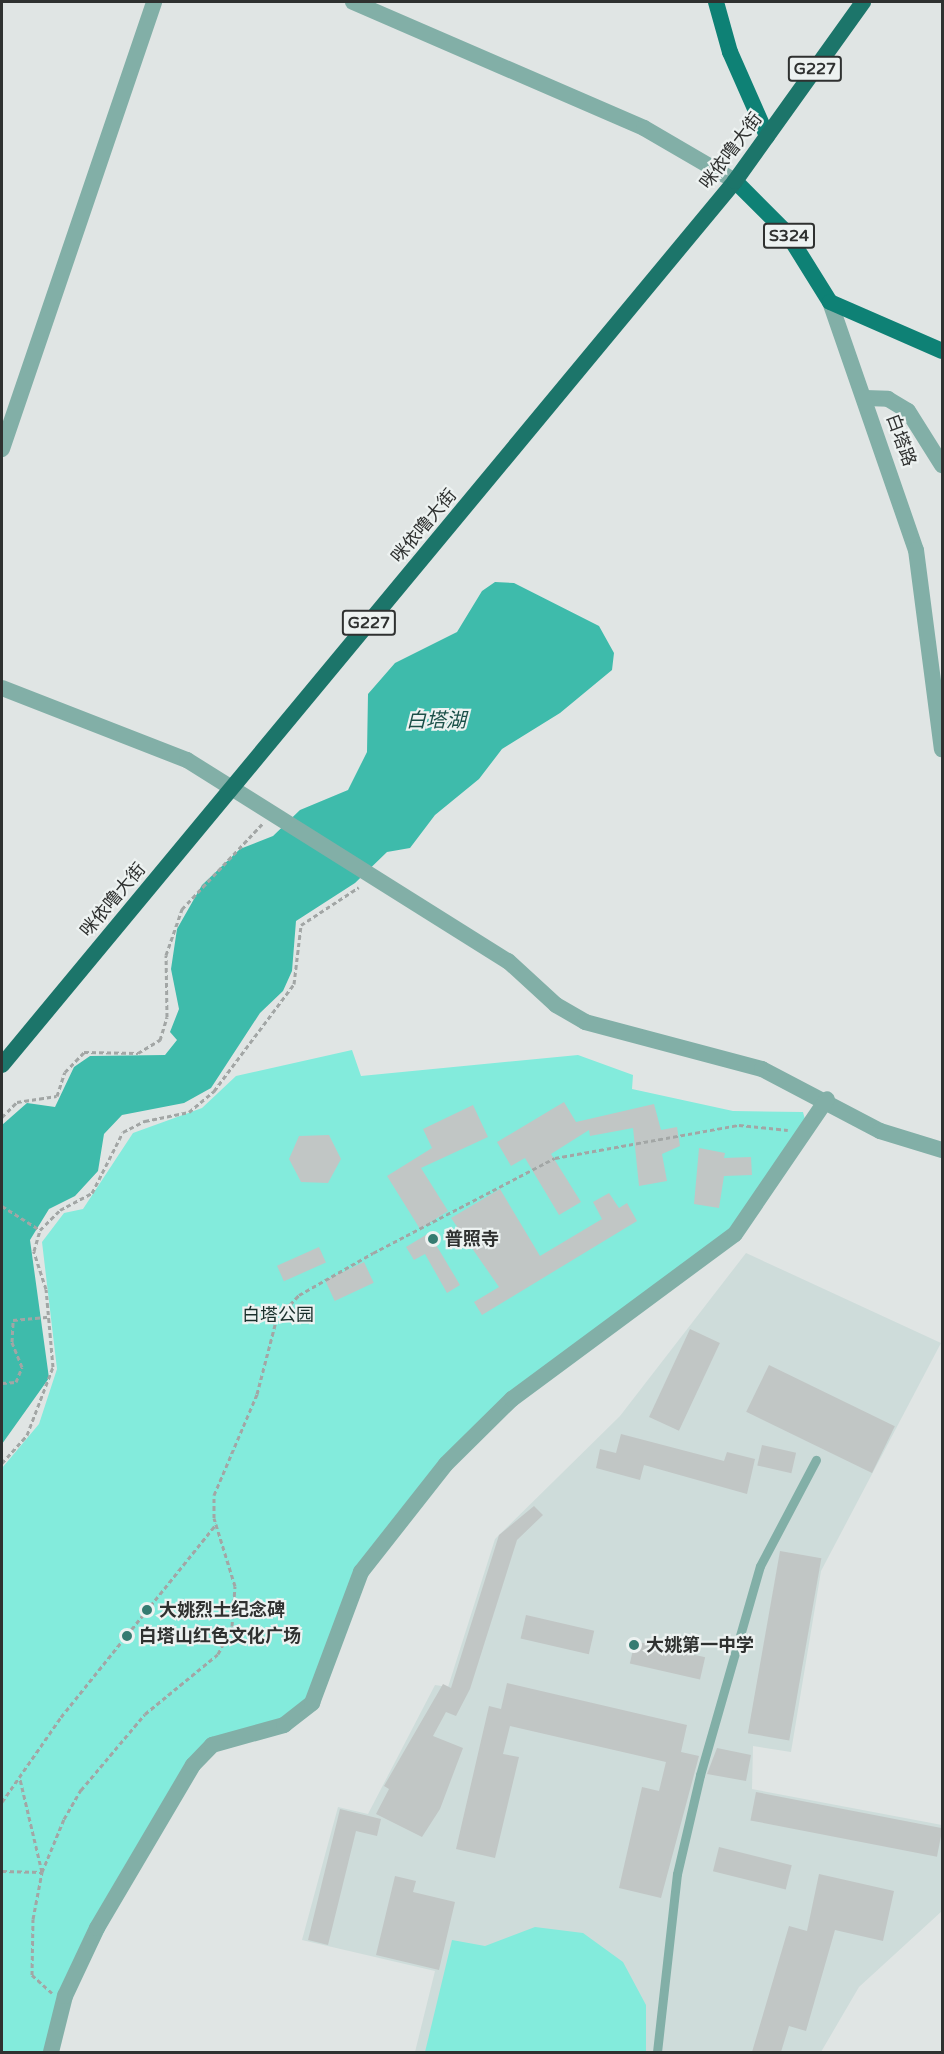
<!DOCTYPE html>
<meta charset="utf-8">
<style>
body{margin:0}
#map{position:relative;width:944px;height:2054px;overflow:hidden;background:#e0e5e4;font-family:"Varela Round","Noto Sans SC",sans-serif}
div>[style]{position:absolute}
.built>*{inset:0;background:#cedcda}
.green>*{inset:0;background:#83ebdc}
.water>*{inset:0;background:#3ebbab}
.building>*{inset:0;background:#c1c6c5;transform-origin:0 0}
.path>*{height:3px;margin-top:-1.5px;transform-origin:0;background:repeating-linear-gradient(90deg,#a2a6a5 0 4.5px,transparent 0 7.5px)}
.service>*{height:9px;margin:-4.5px;padding:0 4.5px;transform-origin:4.5px;border-radius:4.5px;background:#82afa7}
.minor>*{height:16px;margin:-8px;padding:0 8px;transform-origin:8px;border-radius:8px;background:#82afa7}
.tertiary>*{height:16px;margin:-8px;padding:0 8px;transform-origin:8px;border-radius:8px;background:#82afa7}
.primary>*{height:16px;margin:-8px;padding:0 8px;transform-origin:8px;border-radius:8px;background:#0e8175}
.trunk>*{height:16px;margin:-8px;padding:0 8px;transform-origin:8px;border-radius:8px;background:#1c756a}
.dots>*{width:16px;height:16px;translate:-50% -50%;box-sizing:border-box;border:3px solid #edf2f1;border-radius:50%}
span{translate:-50% -50%;white-space:nowrap;text-align:center;line-height:1.15;-webkit-text-stroke:4.5px #edf2f1;paint-order:stroke}
.shield-label span{padding:2px 4px;background:#edf2f1;border:2px solid;border-radius:4px;-webkit-text-stroke-width:0}
.shield-label{font-size:16px;color:#2f3130;font-weight:700}
.street-label{font-size:18px;color:#2f3130}
.poi-label{font-size:18px;color:#2f3130;font-weight:700}
.left{translate:0 -50%;text-align:left}
.park-label{font-size:18px;color:#1a302c}
.water-label{font-size:20px;color:#1b4f48;font-style:italic}
.frame{position:absolute;inset:0;border:3px solid #2f3130;pointer-events:none}
</style>
<div id="map">
<div class="built">
<div style="clip-path:polygon(746px 1253px,941px 1343px,821px 1571px,791px 1752px,753px 1746px,752px 1789px,942px 1825px,942px 1911px,859px 1987px,821px 2052px,415px 2052px,435px 1971px,302px 1940px,338px 1807px,368px 1814px,435px 1685px,448px 1687px,495px 1539px,620px 1416px)"></div>
</div>
<div class="green">
<div style="clip-path:polygon(352px 1050px,361px 1076px,578px 1055px,633px 1075px,632px 1089px,733px 1111px,803px 1112px,807px 1127px,741px 1222px,519px 1385px,396px 1518px,302px 1709px,188px 1763px,44px 2052px,2px 2052px,2px 1468px,39px 1424px,57px 1369px,42px 1242px,64px 1213px,83px 1209px,133px 1133px,202px 1108px,236px 1076px)"></div>
<div style="clip-path:polygon(535px 1927px,583px 1933px,623px 1962px,646px 2005px,646px 2052px,425px 2052px,452px 1940px,485px 1946px)"></div>
</div>
<div class="water">
<div style="clip-path:polygon(495px 582px,514px 583px,599px 626px,614px 653px,612px 670px,560px 713px,502px 749px,479px 779px,435px 815px,410px 848px,387px 852px,355px 883px,296px 921px,292px 971px,283px 991px,260px 1013px,211px 1088px,184px 1103px,122px 1115px,104px 1134px,98px 1171px,75px 1196px,49px 1209px,30px 1240px,49px 1378px,2px 1444px,2px 1125px,27px 1103px,55px 1107px,74px 1067px,90px 1056px,165px 1055px,177px 1040px,170px 1032px,179px 1009px,171px 969px,177px 929px,202px 885px,240px 849px,273px 836px,300px 810px,348px 790px,367px 752px,368px 694px,395px 663px,457px 632px,482px 591px)"></div>
</div>
<div class="building">
<div style="clip-path:polygon(564px 1102px,576px 1122px,654px 1104px,661px 1130px,677px 1127px,680px 1146px,662px 1154px,667px 1181px,639px 1186px,633px 1128px,590px 1136px,589px 1130px,551px 1154px,581px 1202px,559px 1215px,525px 1158px,511px 1166px,497px 1142px)"></div>
<div style="clip-path:polygon(473px 1105px,488px 1137px,421px 1168px,448px 1211px,420px 1229px,387px 1176px,432px 1148px,423px 1129px)"></div>
<div style="clip-path:polygon(329px 1135px,341px 1159px,328px 1183px,301px 1182px,289px 1159px,299px 1136px)"></div>
<div style="clip-path:polygon(699px 1148px,725px 1153px,724px 1158px,751px 1157px,752px 1175px,724px 1176px,719px 1208px,694px 1204px)"></div>
<div style="clip-path:polygon(500px 1189px,540px 1256px,602px 1219px,593px 1202px,609px 1193px,619px 1208px,627px 1203px,637px 1221px,482px 1315px,474px 1302px,499px 1287px,451px 1218px)"></div>
<div style="clip-path:polygon(429px 1233px,460px 1285px,447px 1293px,425px 1254px,414px 1260px,406px 1247px)"></div>
<div style="left:319px;top:1247px;width:17px;height:46px;rotate:66deg"></div>
<div style="left:364px;top:1262px;width:23px;height:43px;rotate:65deg"></div>
<div style="left:690px;top:1329px;width:33px;height:97px;rotate:25deg"></div>
<div style="left:769px;top:1365px;width:140px;height:52px;rotate:26deg"></div>
<div style="clip-path:polygon(621px 1434px,724px 1461px,727px 1452px,755px 1459px,747px 1494px,644px 1465px,640px 1480px,596px 1468px,600px 1449px,616px 1453px)"></div>
<div style="left:762px;top:1445px;width:35px;height:21px;rotate:13deg"></div>
<div style="clip-path:polygon(534px 1506px,543px 1515px,517px 1540px,470px 1689px,456px 1716px,446px 1712px,433px 1736px,463px 1748px,440px 1809px,422px 1837px,376px 1814px,389px 1789px,384px 1786px,443px 1684px,451px 1688px,499px 1535px)"></div>
<div style="left:780px;top:1551px;width:42px;height:185px;rotate:10deg"></div>
<div style="left:526px;top:1615px;width:70px;height:24px;rotate:13deg"></div>
<div style="left:635px;top:1641px;width:72px;height:23px;rotate:13deg"></div>
<div style="clip-path:polygon(507px 1683px,687px 1725px,681px 1752px,699px 1756px,661px 1898px,619px 1888px,642px 1787px,659px 1791px,666px 1762px,510px 1726px,503px 1754px,519px 1757px,495px 1858px,456px 1849px,489px 1706px,501px 1709px)"></div>
<div style="clip-path:polygon(717px 1748px,751px 1755px,746px 1781px,707px 1774px)"></div>
<div style="left:756px;top:1792px;width:190px;height:29px;rotate:11deg"></div>
<div style="clip-path:polygon(340px 1809px,381px 1819px,377px 1836px,356px 1831px,328px 1945px,308px 1940px)"></div>
<div style="left:719px;top:1847px;width:75px;height:25px;rotate:14deg"></div>
<div style="clip-path:polygon(819px 1874px,894px 1891px,883px 1941px,835px 1930px,806px 2031px,789px 2026px,781px 2052px,752px 2052px,789px 1926px,807px 1931px)"></div>
<div style="clip-path:polygon(395px 1876px,416px 1881px,413px 1892px,455px 1902px,439px 1970px,376px 1955px)"></div>
</div>
<div class="path">
<div style="left:2px;top:1117px;width:21px;rotate:-45deg"></div>
<div style="left:17px;top:1102px;width:40px;rotate:-8.5deg"></div>
<div style="left:57px;top:1096px;width:25px;rotate:-72deg"></div>
<div style="left:65px;top:1072px;width:28px;rotate:-46deg"></div>
<div style="left:84px;top:1052px;width:54px;rotate:1.1deg"></div>
<div style="left:138px;top:1053px;width:26px;rotate:-31deg"></div>
<div style="left:160px;top:1040px;width:24px;rotate:-73deg"></div>
<div style="left:167px;top:1017px;width:62px;rotate:-90.9deg"></div>
<div style="left:166px;top:955px;width:49px;rotate:-70.8deg"></div>
<div style="left:182px;top:909px;width:117px;rotate:-46.7deg"></div>
<div style="left:2px;top:1206px;width:45px;rotate:32.3deg"></div>
<div style="left:2px;top:1383px;width:14px;rotate:-4deg"></div>
<div style="left:16px;top:1382px;width:16px;rotate:-68deg"></div>
<div style="left:22px;top:1367px;width:27px;rotate:-112deg"></div>
<div style="left:12px;top:1342px;width:22px;rotate:-87deg"></div>
<div style="left:13px;top:1320px;width:36px;rotate:-5deg"></div>
<div style="left:2px;top:1463px;width:38px;rotate:-48deg"></div>
<div style="left:27px;top:1435px;width:73px;rotate:-69.1deg"></div>
<div style="left:53px;top:1367px;width:78px;rotate:-95.1deg"></div>
<div style="left:46px;top:1289px;width:40px;rotate:-108deg"></div>
<div style="left:34px;top:1251px;width:22px;rotate:-74deg"></div>
<div style="left:40px;top:1230px;width:28px;rotate:-45deg"></div>
<div style="left:60px;top:1210px;width:36px;rotate:-28deg"></div>
<div style="left:92px;top:1193px;width:68px;rotate:-63.1deg"></div>
<div style="left:123px;top:1132px;width:25px;rotate:-27deg"></div>
<div style="left:145px;top:1121px;width:45px;rotate:-11.6deg"></div>
<div style="left:189px;top:1112px;width:33px;rotate:-40deg"></div>
<div style="left:214px;top:1091px;width:134px;rotate:-53.2deg"></div>
<div style="left:294px;top:984px;width:59px;rotate:-83.2deg"></div>
<div style="left:301px;top:925px;width:69px;rotate:-33.2deg"></div>
<div style="left:2px;top:1802px;width:103px;rotate:-55.2deg"></div>
<div style="left:61px;top:1717px;width:248px;rotate:-51.2deg"></div>
<div style="left:2px;top:1871px;width:40px;rotate:1.4deg"></div>
<div style="left:42px;top:1872px;width:96px;rotate:-103.3deg"></div>
<div style="left:52px;top:1993px;width:27px;rotate:-138deg"></div>
<div style="left:32px;top:1975px;width:56px;rotate:-89deg"></div>
<div style="left:33px;top:1919px;width:48px;rotate:-79.2deg"></div>
<div style="left:42px;top:1872px;width:57px;rotate:-67.5deg"></div>
<div style="left:64px;top:1819px;width:34px;rotate:-60deg"></div>
<div style="left:81px;top:1790px;width:99px;rotate:-49.9deg"></div>
<div style="left:145px;top:1714px;width:94px;rotate:-39.4deg"></div>
<div style="left:218px;top:1654px;width:31px;rotate:-63deg"></div>
<div style="left:232px;top:1626px;width:40px;rotate:-85.7deg"></div>
<div style="left:235px;top:1586px;width:71px;rotate:-107.2deg"></div>
<div style="left:214px;top:1518px;width:23px;rotate:-90deg"></div>
<div style="left:214px;top:1495px;width:110px;rotate:-66.9deg"></div>
<div style="left:257px;top:1394px;width:75px;rotate:-75.4deg"></div>
<div style="left:276px;top:1321px;width:14px;rotate:-51deg"></div>
<div style="left:285px;top:1310px;width:21px;rotate:-47deg"></div>
<div style="left:299px;top:1295px;width:85px;rotate:-29.6deg"></div>
<div style="left:373px;top:1253px;width:205px;rotate:-27.6deg"></div>
<div style="left:555px;top:1158px;width:187px;rotate:-10.2deg"></div>
<div style="left:739px;top:1125px;width:49px;rotate:5.8deg"></div>
</div>
<div class="service">
<div style="left:657px;top:2052px;width:179px;rotate:-83.6deg"></div>
<div style="left:677px;top:1874px;width:102px;rotate:-76.9deg"></div>
<div style="left:700px;top:1775px;width:217px;rotate:-74deg"></div>
<div style="left:760px;top:1566px;width:120px;rotate:-62.2deg"></div>
</div>
<div class="minor">
<div style="left:353px;top:2px;width:317px;rotate:23.4deg"></div>
<div style="left:644px;top:128px;width:105px;rotate:30.2deg"></div>
<div style="left:865px;top:398px;width:23px;rotate:2deg"></div>
<div style="left:888px;top:399px;width:23px;rotate:31deg"></div>
<div style="left:908px;top:411px;width:64px;rotate:57.8deg"></div>
<div style="left:2px;top:449px;width:472px;rotate:-71.2deg"></div>
<div style="left:2px;top:688px;width:199px;rotate:21.3deg"></div>
<div style="left:187px;top:760px;width:379px;rotate:32.1deg"></div>
<div style="left:508px;top:961px;width:65px;rotate:42.5deg"></div>
<div style="left:556px;top:1005px;width:34px;rotate:30deg"></div>
<div style="left:585px;top:1022px;width:183px;rotate:14.9deg"></div>
<div style="left:762px;top:1069px;width:133px;rotate:27.7deg"></div>
<div style="left:880px;top:1131px;width:65px;rotate:17deg"></div>
<div style="left:51px;top:2052px;width:58px;rotate:-76deg"></div>
<div style="left:65px;top:1996px;width:75px;rotate:-64.8deg"></div>
<div style="left:97px;top:1928px;width:189px;rotate:-59.5deg"></div>
<div style="left:193px;top:1765px;width:28px;rotate:-46deg"></div>
<div style="left:212px;top:1745px;width:75px;rotate:-15.5deg"></div>
<div style="left:284px;top:1725px;width:36px;rotate:-38deg"></div>
<div style="left:312px;top:1703px;width:140px;rotate:-69.5deg"></div>
<div style="left:361px;top:1572px;width:137px;rotate:-51.8deg"></div>
<div style="left:446px;top:1464px;width:93px;rotate:-44.6deg"></div>
<div style="left:512px;top:1399px;width:277px;rotate:-36.5deg"></div>
<div style="left:735px;top:1234px;width:163px;rotate:-55.7deg"></div>
</div>
<div class="tertiary">
<div style="left:830px;top:302px;width:262px;rotate:70.9deg"></div>
<div style="left:916px;top:550px;width:201px;rotate:82.6deg"></div>
</div>
<div class="primary">
<div style="left:716px;top:2px;width:52px;rotate:74.4deg"></div>
<div style="left:730px;top:52px;width:92px;rotate:66.2deg"></div>
<div style="left:735px;top:181px;width:74px;rotate:45deg"></div>
<div style="left:787px;top:233px;width:81px;rotate:58.1deg"></div>
<div style="left:830px;top:302px;width:122px;rotate:23.6deg"></div>
</div>
<div class="trunk">
<div style="left:2px;top:1065px;width:1148px;rotate:-50.33deg"></div>
<div style="left:735px;top:181px;width:220px;rotate:-54.4deg"></div>
</div>
<div class="dots">
<div style="left:433px;top:1239px;background:#357b71"></div>
<div style="left:147px;top:1610px;background:#357b71"></div>
<div style="left:127px;top:1636px;background:#357b71"></div>
<div style="left:634px;top:1645px;background:#357b71"></div>
</div>
<div class="shield-label">
<span style="left:815px;top:69px">G227</span>
<span style="left:789px;top:236px">S324</span>
<span style="left:369px;top:623px">G227</span>
</div>
<div class="street-label">
<span style="left:731px;top:151px;rotate:-53deg">咪依噜大街</span>
<span style="left:901px;top:440px;rotate:70deg">白塔路</span>
<span style="left:424px;top:526px;rotate:-50deg">咪依噜大街</span>
<span style="left:113px;top:900px;rotate:-50deg">咪依噜大街</span>
</div>
<div class="poi-label">
<span class="left" style="left:445px;top:1239px">普照寺</span>
<span class="left" style="left:159px;top:1610px">大姚烈士纪念碑</span>
<span class="left" style="left:139px;top:1636px">白塔山红色文化广场</span>
<span class="left" style="left:646px;top:1645px">大姚第一中学</span>
</div>
<div class="park-label">
<span style="left:278px;top:1315px">白塔公园</span>
</div>
<div class="water-label">
<span style="left:436px;top:721px">白塔湖</span>
</div>
<div class="frame"></div>
</div>
